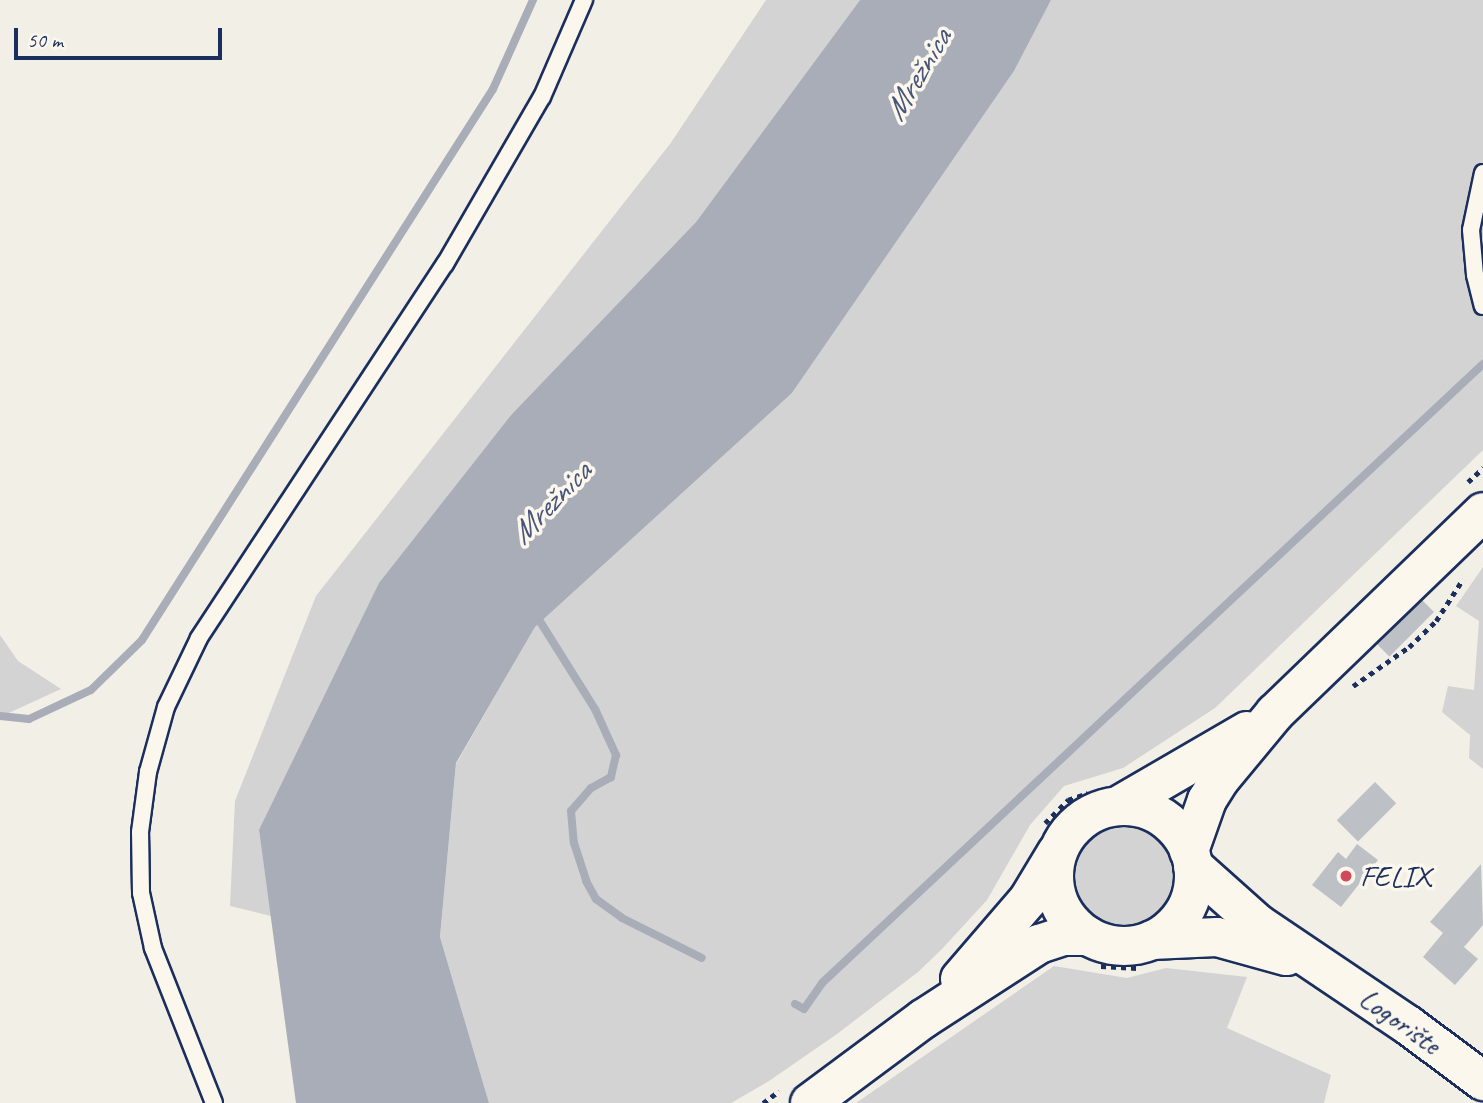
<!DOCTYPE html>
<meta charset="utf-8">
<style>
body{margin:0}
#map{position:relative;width:1483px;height:1103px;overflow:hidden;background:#f2efe6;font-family:Caveat,sans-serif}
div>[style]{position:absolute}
.green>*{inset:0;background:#d2d3d2}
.round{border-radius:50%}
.water>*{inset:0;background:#a9adb7}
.stream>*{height:8px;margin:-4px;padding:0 4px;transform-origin:4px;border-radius:4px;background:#a9adb7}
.building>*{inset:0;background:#bdc0c4;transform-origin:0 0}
.path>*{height:4.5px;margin-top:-2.25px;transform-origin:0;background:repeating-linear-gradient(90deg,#1b2f5e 0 5px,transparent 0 10px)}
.roads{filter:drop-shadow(2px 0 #1b2f5e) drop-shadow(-2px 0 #1b2f5e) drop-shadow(0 2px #1b2f5e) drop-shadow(0 -2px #1b2f5e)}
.lane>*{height:16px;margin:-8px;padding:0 8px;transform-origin:8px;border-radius:8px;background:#fbf7ec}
.secondary>*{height:38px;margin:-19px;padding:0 19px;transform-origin:19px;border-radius:19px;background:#fbf7ec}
.secondary>.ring{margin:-19px;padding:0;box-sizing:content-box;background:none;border:38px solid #fbf7ec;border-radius:50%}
.dots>*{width:19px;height:19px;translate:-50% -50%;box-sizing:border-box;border:4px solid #fbf7ec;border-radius:50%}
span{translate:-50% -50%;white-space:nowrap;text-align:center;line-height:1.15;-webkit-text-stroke:7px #fbf7ec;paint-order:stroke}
.poi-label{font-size:30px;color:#1b2f5e}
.left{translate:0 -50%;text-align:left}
.street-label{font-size:30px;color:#1b2f5e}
.water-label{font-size:32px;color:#465579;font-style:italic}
.scale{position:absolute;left:14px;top:28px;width:208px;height:32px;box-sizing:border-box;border:4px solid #1b2f5e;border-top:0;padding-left:9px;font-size:21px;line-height:24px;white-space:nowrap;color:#1b2f5e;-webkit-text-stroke:5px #fbf7ec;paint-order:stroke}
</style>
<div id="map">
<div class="green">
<div style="clip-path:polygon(766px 0,860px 0,696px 222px,512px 414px,259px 830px,271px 916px,230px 906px,235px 801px,316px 596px,670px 144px)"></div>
<div style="clip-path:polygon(1051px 0,1483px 0,1483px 450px,1215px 708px,1123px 768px,1064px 786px,1030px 825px,987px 900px,942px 949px,918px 972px,837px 1034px,769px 1081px,731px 1103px,489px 1103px,440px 937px,456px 764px,535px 627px,792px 393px,1014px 71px)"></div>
<div style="clip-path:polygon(1483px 567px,1483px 769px,1469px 758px,1470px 735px,1442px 712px,1448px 686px,1474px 690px,1479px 621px,1456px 606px)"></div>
<div style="clip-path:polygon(0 635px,18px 661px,61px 689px,0 717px)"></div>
<div class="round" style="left:1070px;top:822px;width:108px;height:108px"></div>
<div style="clip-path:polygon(1054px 966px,1127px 978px,1166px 968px,1247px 977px,1227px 1028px,1331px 1075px,1324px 1103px,856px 1103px)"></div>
</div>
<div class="water">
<div style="clip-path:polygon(860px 0,1051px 0,1014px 71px,792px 393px,535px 627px,456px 763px,440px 937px,489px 1103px,296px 1103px,259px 830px,379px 583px,512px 414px,696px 222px)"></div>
</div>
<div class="stream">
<div style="left:536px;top:615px;width:111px;rotate:57.9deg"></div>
<div style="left:595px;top:709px;width:51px;rotate:65.5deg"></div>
<div style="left:616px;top:755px;width:23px;rotate:103deg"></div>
<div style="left:611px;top:777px;width:23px;rotate:151deg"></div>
<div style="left:591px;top:788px;width:30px;rotate:131deg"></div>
<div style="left:571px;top:811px;width:32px;rotate:85deg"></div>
<div style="left:574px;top:843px;width:40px;rotate:72deg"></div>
<div style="left:586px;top:881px;width:21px;rotate:61deg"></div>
<div style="left:596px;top:899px;width:32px;rotate:36deg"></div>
<div style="left:622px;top:918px;width:89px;rotate:26.6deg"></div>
<div style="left:0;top:716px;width:29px;rotate:6deg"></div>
<div style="left:29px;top:719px;width:68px;rotate:-25.1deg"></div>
<div style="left:91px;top:690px;width:71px;rotate:-44.4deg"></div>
<div style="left:142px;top:640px;width:653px;rotate:-57.5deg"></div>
<div style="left:493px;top:89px;width:98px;rotate:-65.8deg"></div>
<div style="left:795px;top:1004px;width:10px;rotate:29deg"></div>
<div style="left:804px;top:1009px;width:32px;rotate:-55deg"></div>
<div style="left:822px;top:983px;width:906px;rotate:-43.12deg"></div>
</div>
<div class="building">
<div style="left:1422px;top:600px;width:17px;height:63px;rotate:45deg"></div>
<div style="left:1375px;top:782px;width:30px;height:54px;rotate:45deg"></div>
<div style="clip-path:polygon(1357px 844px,1378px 860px,1341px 907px,1312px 885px,1338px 852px,1346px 859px)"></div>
<div style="clip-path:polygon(1481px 864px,1483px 925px,1464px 947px,1478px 959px,1455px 985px,1423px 957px,1443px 933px,1430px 922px)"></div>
</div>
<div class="path">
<div style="left:1468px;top:482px;width:21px;rotate:-43deg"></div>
<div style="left:1353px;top:686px;width:68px;rotate:-34.9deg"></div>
<div style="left:1409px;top:647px;width:37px;rotate:-44deg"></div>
<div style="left:1436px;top:621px;width:50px;rotate:-57.3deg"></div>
<div style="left:1045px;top:823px;width:33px;rotate:-45deg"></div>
<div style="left:1068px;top:800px;width:21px;rotate:-19deg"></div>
<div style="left:1101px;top:966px;width:36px;rotate:3deg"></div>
<div style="left:763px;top:1103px;width:20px;rotate:-37deg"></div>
</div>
<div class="roads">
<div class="lane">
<div style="left:1483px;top:173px;width:58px;rotate:101.9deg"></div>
<div style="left:1471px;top:230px;width:45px;rotate:84.9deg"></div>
<div style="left:1475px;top:275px;width:32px;rotate:76deg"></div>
<div style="left:214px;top:1103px;width:167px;rotate:-111.5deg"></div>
<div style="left:153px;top:948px;width:56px;rotate:-102.3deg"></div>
<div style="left:141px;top:893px;width:61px;rotate:-90.9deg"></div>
<div style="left:140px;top:832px;width:61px;rotate:-82.4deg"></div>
<div style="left:148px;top:772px;width:67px;rotate:-74.5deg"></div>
<div style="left:166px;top:707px;width:76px;rotate:-64.4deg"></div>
<div style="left:199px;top:638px;width:448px;rotate:-56.7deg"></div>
<div style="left:445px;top:264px;width:193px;rotate:-59.9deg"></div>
<div style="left:542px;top:97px;width:106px;rotate:-66.6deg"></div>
</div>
<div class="secondary">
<div style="left:1118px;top:806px;width:149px;rotate:-30.2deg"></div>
<div class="ring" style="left:1054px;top:806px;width:102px;height:102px"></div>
<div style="left:1189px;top:851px;width:54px;rotate:-70.6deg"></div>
<div style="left:1207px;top:800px;width:26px;rotate:-58deg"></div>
<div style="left:1221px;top:778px;width:85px;rotate:-50.3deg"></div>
<div style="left:1275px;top:713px;width:289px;rotate:-44deg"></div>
<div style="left:1193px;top:866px;width:87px;rotate:41.7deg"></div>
<div style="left:1258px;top:924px;width:181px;rotate:34deg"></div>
<div style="left:1408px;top:1025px;width:94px;rotate:36.7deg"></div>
<div style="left:1152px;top:940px;width:65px;rotate:-2.6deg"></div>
<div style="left:1217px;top:937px;width:72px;rotate:15.4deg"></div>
<div style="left:960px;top:979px;width:104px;rotate:-49.3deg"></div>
<div style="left:1028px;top:900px;width:56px;rotate:-58.9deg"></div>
<div style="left:810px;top:1103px;width:141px;rotate:-36.6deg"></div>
<div style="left:923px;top:1019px;width:138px;rotate:-32.9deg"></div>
<div style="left:1039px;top:944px;width:25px;rotate:-18deg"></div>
<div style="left:1063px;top:936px;width:25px"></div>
</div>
</div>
<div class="dots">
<div style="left:1346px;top:876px;background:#d1495b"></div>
</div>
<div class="poi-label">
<span class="left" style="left:1360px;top:876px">FELIX</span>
</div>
<div class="street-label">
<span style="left:1400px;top:1021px;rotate:35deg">Logorište</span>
</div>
<div class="water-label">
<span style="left:918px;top:75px;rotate:-59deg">Mrežnica</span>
<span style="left:551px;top:503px;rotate:-46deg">Mrežnica</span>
</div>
<div class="scale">50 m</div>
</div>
